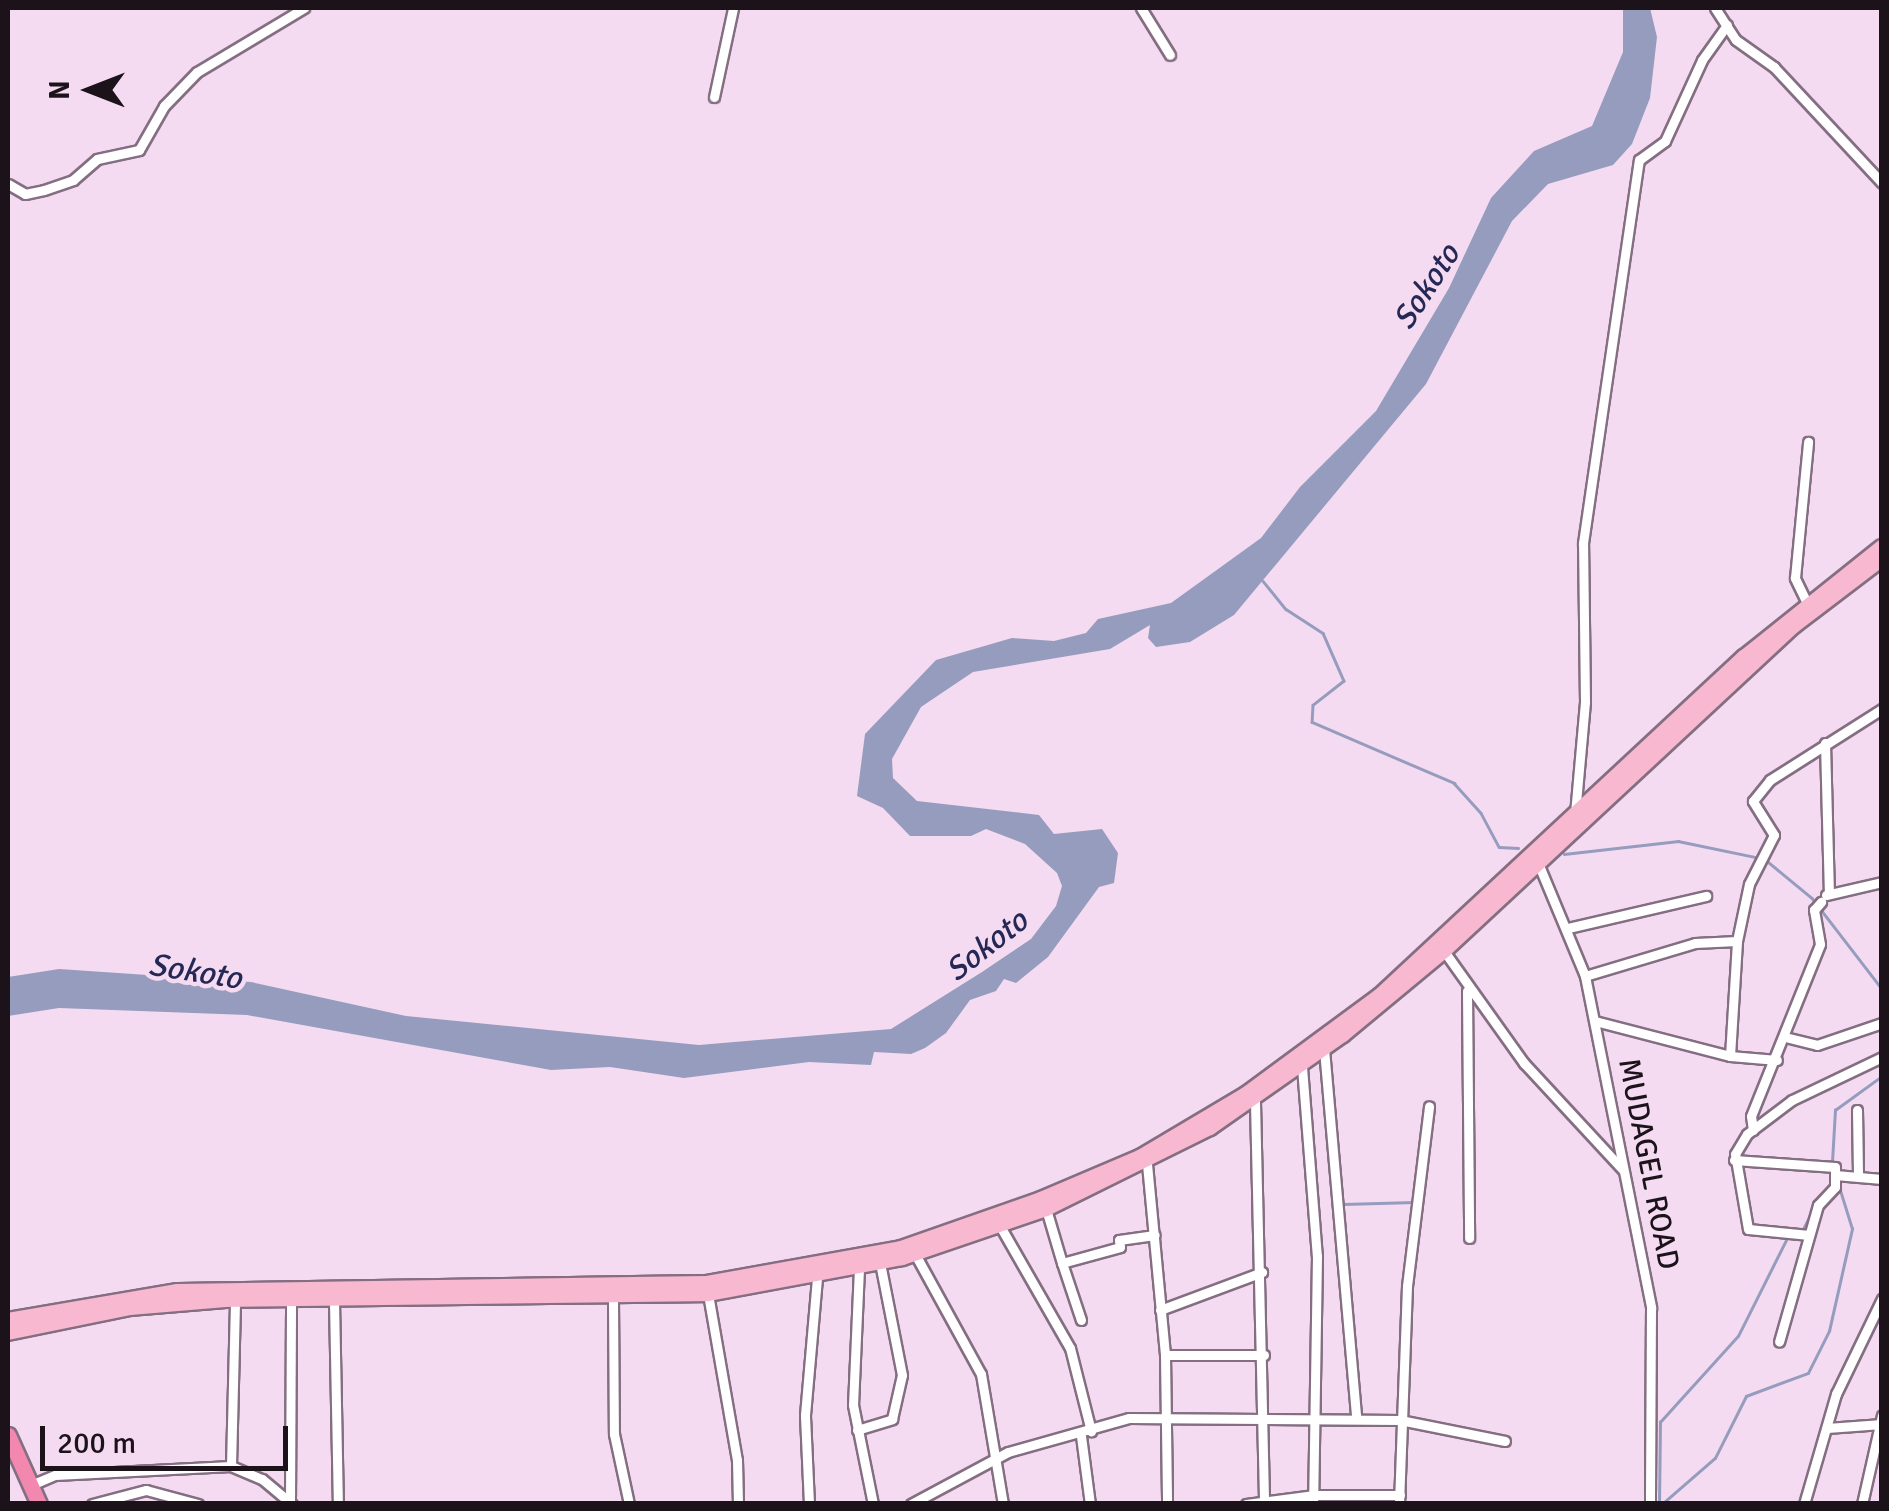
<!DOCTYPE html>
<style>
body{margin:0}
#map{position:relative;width:1889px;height:1511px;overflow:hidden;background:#f5dbf1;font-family:Signika,sans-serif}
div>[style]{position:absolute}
.water>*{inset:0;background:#969cbd}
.stream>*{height:2.5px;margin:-1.25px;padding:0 1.25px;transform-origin:1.25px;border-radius:1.25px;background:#969cbd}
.roads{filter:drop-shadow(2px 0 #846e81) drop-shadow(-2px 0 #846e81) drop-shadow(0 2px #846e81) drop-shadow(0 -2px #846e81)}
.street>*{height:9px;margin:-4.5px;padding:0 4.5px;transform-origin:4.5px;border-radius:4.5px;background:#fff}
.primary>*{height:14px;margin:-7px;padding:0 7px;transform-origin:7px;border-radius:7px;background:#f7b8d0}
.highway>*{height:15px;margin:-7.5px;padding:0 7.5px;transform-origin:7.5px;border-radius:7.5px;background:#f288b0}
span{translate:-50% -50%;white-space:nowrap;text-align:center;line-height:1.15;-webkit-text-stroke:9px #f5dbf1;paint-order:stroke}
.street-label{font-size:30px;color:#1b121a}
.water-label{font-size:32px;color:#252855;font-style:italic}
.frame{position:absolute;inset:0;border:10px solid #1b121a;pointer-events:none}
.north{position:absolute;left:40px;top:40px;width:100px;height:100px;-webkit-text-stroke:8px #f5dbf1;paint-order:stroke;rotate:270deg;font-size:28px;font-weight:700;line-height:40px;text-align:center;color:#1b121a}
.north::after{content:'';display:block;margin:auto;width:35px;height:45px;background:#1b121a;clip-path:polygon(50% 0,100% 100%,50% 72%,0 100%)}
.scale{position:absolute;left:40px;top:1426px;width:248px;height:45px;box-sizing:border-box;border:5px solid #1b121a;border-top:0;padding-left:12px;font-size:30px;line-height:35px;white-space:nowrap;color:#1b121a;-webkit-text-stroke:8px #f5dbf1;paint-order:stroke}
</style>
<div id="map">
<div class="water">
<div style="clip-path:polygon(1623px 8px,1650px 8px,1657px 37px,1650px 98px,1632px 144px,1613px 165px,1548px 184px,1512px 221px,1426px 384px,1234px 615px,1190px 642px,1156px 647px,1148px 638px,1150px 625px,1110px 649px,973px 672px,921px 707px,892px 759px,893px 778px,917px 801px,1039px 815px,1054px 834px,1102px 829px,1118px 853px,1114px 883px,1099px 887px,1048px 957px,1016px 983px,1004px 979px,996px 991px,970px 1000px,946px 1033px,925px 1048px,911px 1054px,874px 1052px,871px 1065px,809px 1062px,684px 1078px,610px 1067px,551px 1070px,247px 1015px,59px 1008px,8px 1016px,8px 977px,59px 969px,251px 982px,406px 1016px,699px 1045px,891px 1029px,982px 972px,1031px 939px,1056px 906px,1062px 886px,1057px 873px,1025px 844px,986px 829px,971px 836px,910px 836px,883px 808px,857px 796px,865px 734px,936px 660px,1012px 638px,1054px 641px,1086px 633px,1098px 619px,1171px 603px,1261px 538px,1300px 487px,1376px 411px,1449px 288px,1491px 198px,1534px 151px,1592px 126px,1623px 52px)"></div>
</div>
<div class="stream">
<div style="left:1263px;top:581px;width:36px;rotate:51deg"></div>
<div style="left:1286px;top:609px;width:44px;rotate:33deg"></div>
<div style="left:1323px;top:633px;width:52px;rotate:66.4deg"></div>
<div style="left:1344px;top:681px;width:39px;rotate:142deg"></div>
<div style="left:1313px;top:705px;width:17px;rotate:93deg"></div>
<div style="left:1312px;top:722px;width:155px;rotate:23.2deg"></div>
<div style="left:1454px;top:783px;width:40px;rotate:48deg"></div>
<div style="left:1481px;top:813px;width:38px;rotate:62deg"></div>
<div style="left:1499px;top:847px;width:19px;rotate:3deg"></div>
<div style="left:1564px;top:854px;width:115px;rotate:-6.5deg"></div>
<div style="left:1678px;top:841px;width:84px;rotate:11.7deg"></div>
<div style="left:1767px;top:861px;width:58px;rotate:39.4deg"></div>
<div style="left:1812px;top:898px;width:115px;rotate:52.4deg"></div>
<div style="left:1832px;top:1162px;width:52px;rotate:-86.7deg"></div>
<div style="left:1835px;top:1110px;width:58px;rotate:-35.9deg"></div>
<div style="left:1343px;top:1204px;width:72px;rotate:-1.6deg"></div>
<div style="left:1802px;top:1231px;width:35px;rotate:-63deg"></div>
<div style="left:1659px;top:1504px;width:82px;rotate:-89.3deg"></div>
<div style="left:1660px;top:1422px;width:116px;rotate:-47.8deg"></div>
<div style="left:1738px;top:1336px;width:110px;rotate:-63.4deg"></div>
<div style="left:1662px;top:1504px;width:70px;rotate:-41deg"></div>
<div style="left:1715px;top:1458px;width:69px;rotate:-63.4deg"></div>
<div style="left:1746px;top:1396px;width:66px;rotate:-20.4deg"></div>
<div style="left:1808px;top:1373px;width:47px;rotate:-63.4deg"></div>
<div style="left:1829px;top:1331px;width:105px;rotate:-77.3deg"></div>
<div style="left:1852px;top:1229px;width:47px;rotate:-107.3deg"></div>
</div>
<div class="roads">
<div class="street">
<div style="left:1141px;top:8px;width:55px;rotate:58.3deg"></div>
<div style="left:1715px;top:8px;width:38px;rotate:57deg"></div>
<div style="left:1736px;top:40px;width:47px;rotate:35.4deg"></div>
<div style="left:1774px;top:67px;width:158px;rotate:47deg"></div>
<div style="left:714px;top:97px;width:91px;rotate:-77.9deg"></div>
<div style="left:8px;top:184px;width:20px;rotate:30deg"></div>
<div style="left:25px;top:194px;width:19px;rotate:-12deg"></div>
<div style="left:44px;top:190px;width:31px;rotate:-19deg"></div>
<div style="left:73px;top:180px;width:32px;rotate:-41deg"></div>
<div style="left:97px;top:159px;width:43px;rotate:-12.1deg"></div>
<div style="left:139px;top:150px;width:51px;rotate:-60.4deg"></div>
<div style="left:164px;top:106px;width:47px;rotate:-45.9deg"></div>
<div style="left:197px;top:72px;width:125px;rotate:-30.9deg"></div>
<div style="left:1807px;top:603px;width:28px;rotate:-116deg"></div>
<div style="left:1795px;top:578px;width:137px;rotate:-84.5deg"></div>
<div style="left:1825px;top:743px;width:150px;rotate:88.5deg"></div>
<div style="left:1575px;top:814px;width:112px;rotate:-84.9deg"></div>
<div style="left:1585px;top:702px;width:159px;rotate:-90.7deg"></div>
<div style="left:1583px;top:543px;width:387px;rotate:-81.7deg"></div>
<div style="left:1639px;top:160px;width:32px;rotate:-36deg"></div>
<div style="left:1665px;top:141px;width:89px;rotate:-65.4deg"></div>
<div style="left:1702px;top:60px;width:43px;rotate:-54.5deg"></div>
<div style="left:1538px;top:863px;width:122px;rotate:67.4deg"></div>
<div style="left:1585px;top:976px;width:338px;rotate:78.7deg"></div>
<div style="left:1651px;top:1307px;width:197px;rotate:90.3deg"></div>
<div style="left:1826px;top:895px;width:57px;rotate:-13.1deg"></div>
<div style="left:1568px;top:928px;width:142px;rotate:-13.1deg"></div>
<div style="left:1444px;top:951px;width:138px;rotate:54.5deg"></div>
<div style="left:1524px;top:1063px;width:144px;rotate:47.2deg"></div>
<div style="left:1585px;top:976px;width:115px;rotate:-16.7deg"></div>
<div style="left:1695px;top:943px;width:42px;rotate:-2.7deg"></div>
<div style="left:1467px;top:991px;width:247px;rotate:89.5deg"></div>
<div style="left:1595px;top:1021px;width:139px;rotate:14.5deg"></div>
<div style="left:1730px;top:1056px;width:47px;rotate:4.9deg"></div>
<div style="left:1785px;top:1037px;width:33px;rotate:14deg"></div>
<div style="left:1817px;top:1045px;width:69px;rotate:-18.7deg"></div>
<div style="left:1324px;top:1049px;width:370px;rotate:85deg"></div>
<div style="left:1730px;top:1056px;width:115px;rotate:-86.5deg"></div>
<div style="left:1737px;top:941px;width:58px;rotate:-78.1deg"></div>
<div style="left:1749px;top:884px;width:55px;rotate:-63deg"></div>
<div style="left:1774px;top:835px;width:40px;rotate:-122deg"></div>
<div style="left:1753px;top:801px;width:27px;rotate:-51deg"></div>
<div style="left:1770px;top:780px;width:133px;rotate:-32.4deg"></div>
<div style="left:1302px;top:1067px;width:190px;rotate:85.5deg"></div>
<div style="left:1317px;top:1256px;width:248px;rotate:90.9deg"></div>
<div style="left:1255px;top:1102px;width:402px;rotate:88.7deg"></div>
<div style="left:1857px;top:1110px;width:66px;rotate:89.1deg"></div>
<div style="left:1753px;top:1130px;width:14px;rotate:-98deg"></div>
<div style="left:1751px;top:1116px;width:185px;rotate:-68.1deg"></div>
<div style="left:1820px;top:944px;width:35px;rotate:-100deg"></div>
<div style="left:1814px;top:910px;width:11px;rotate:-49deg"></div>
<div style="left:1734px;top:1160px;width:101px;rotate:4deg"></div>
<div style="left:1835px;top:1167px;width:20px;rotate:90deg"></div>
<div style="left:1835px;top:1187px;width:25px;rotate:133deg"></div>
<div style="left:1818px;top:1205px;width:142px;rotate:105.9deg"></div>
<div style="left:1147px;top:1164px;width:192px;rotate:84.6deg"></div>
<div style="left:1165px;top:1355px;width:149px;rotate:89.2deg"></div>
<div style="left:1835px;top:1175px;width:47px;rotate:4.9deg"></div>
<div style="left:1046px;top:1209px;width:56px;rotate:73.5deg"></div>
<div style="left:1000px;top:1226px;width:141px;rotate:60.2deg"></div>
<div style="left:1070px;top:1348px;width:86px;rotate:75.8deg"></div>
<div style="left:1809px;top:1235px;width:61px;rotate:-174.4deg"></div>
<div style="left:1748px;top:1229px;width:76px;rotate:-99.8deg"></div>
<div style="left:1735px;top:1154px;width:23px;rotate:-59deg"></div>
<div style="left:1747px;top:1134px;width:56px;rotate:-37.1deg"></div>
<div style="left:1792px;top:1100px;width:100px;rotate:-25.5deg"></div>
<div style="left:915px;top:1254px;width:137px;rotate:61.2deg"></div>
<div style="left:981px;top:1374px;width:132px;rotate:80.4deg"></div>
<div style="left:859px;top:1268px;width:137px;rotate:92.5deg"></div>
<div style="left:853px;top:1405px;width:101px;rotate:78.6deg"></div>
<div style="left:708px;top:1294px;width:169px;rotate:80.1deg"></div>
<div style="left:737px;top:1460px;width:44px;rotate:88.7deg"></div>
<div style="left:613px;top:1300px;width:134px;rotate:89.6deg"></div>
<div style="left:614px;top:1434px;width:72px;rotate:77.9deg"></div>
<div style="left:334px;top:1301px;width:203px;rotate:88.9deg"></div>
<div style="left:1160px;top:1310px;width:109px;rotate:-20.4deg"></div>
<div style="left:1081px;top:1320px;width:60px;rotate:-108.4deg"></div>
<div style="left:1062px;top:1263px;width:60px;rotate:-15.4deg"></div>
<div style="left:1120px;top:1247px;width:7px;rotate:-98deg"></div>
<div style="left:1119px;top:1240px;width:36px;rotate:-8deg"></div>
<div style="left:1165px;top:1355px;width:99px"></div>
<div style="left:1827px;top:1428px;width:55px;rotate:-4.2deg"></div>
<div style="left:857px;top:1430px;width:37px;rotate:-17deg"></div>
<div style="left:892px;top:1419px;width:45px;rotate:-77.2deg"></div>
<div style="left:902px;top:1375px;width:114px;rotate:-101.1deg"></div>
<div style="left:1081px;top:1436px;width:69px;rotate:82.5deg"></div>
<div style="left:231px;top:1466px;width:166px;rotate:-88.6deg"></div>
<div style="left:31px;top:1485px;width:26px;rotate:-23deg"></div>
<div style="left:55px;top:1475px;width:176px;rotate:-2.9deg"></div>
<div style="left:231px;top:1466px;width:34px;rotate:23deg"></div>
<div style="left:262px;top:1479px;width:39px;rotate:40deg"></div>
<div style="left:290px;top:1502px;width:202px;rotate:-89.7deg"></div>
<div style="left:92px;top:1504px;width:56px;rotate:-14.5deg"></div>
<div style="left:146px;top:1490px;width:54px;rotate:15.1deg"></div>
<div style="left:809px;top:1504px;width:89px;rotate:-92.6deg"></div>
<div style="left:805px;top:1415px;width:139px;rotate:-85deg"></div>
<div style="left:911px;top:1504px;width:110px;rotate:-28.2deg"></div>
<div style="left:1008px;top:1452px;width:126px;rotate:-15.7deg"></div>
<div style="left:1129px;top:1418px;width:271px;rotate:0.4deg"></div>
<div style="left:1400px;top:1420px;width:107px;rotate:11.3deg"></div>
<div style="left:1246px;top:1504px;width:69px;rotate:-7.5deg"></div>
<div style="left:1314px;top:1495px;width:86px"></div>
<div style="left:1399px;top:1504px;width:218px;rotate:-87.9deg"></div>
<div style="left:1407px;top:1286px;width:181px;rotate:-83deg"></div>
<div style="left:1804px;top:1504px;width:115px;rotate:-73.8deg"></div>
<div style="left:1836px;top:1394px;width:106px;rotate:-64.2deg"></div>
<div style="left:1862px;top:1504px;width:91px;rotate:-77.3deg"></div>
</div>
<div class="primary">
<div style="left:8px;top:1320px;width:172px;rotate:-9.7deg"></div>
<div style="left:178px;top:1291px;width:529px;rotate:-0.87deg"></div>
<div style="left:707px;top:1283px;width:197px;rotate:-10.2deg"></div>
<div style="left:901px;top:1248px;width:148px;rotate:-19.3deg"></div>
<div style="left:1041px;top:1199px;width:108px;rotate:-23deg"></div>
<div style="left:1140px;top:1157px;width:123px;rotate:-30.7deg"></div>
<div style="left:1246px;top:1094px;width:165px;rotate:-36.4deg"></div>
<div style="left:1379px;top:996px;width:498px;rotate:-42.9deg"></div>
<div style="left:1744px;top:657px;width:176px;rotate:-38.6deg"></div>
<div style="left:8px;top:1333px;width:125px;rotate:-11.6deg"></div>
<div style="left:130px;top:1308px;width:96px;rotate:-4.8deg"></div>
<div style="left:226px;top:1300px;width:482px;rotate:-0.7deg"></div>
<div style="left:708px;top:1294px;width:197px;rotate:-10.5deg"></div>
<div style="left:902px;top:1258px;width:152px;rotate:-18.8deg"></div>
<div style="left:1046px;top:1209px;width:183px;rotate:-26.3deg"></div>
<div style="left:1210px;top:1128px;width:162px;rotate:-35deg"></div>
<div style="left:1343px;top:1035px;width:131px;rotate:-39.7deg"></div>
<div style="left:1444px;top:951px;width:478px;rotate:-42.9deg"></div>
<div style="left:1794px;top:626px;width:111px;rotate:-37.3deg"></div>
</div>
<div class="highway">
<div style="left:8px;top:1435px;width:76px;rotate:65.8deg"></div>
</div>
</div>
<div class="street-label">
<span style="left:1648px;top:1164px;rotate:79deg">MUDAGEL ROAD</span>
</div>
<div class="water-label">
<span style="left:1427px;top:287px;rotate:-57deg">Sokoto</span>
<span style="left:987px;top:946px;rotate:-38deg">Sokoto</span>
<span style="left:195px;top:972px;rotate:9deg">Sokoto</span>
</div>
<div class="frame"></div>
<div class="north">N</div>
<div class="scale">200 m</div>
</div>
